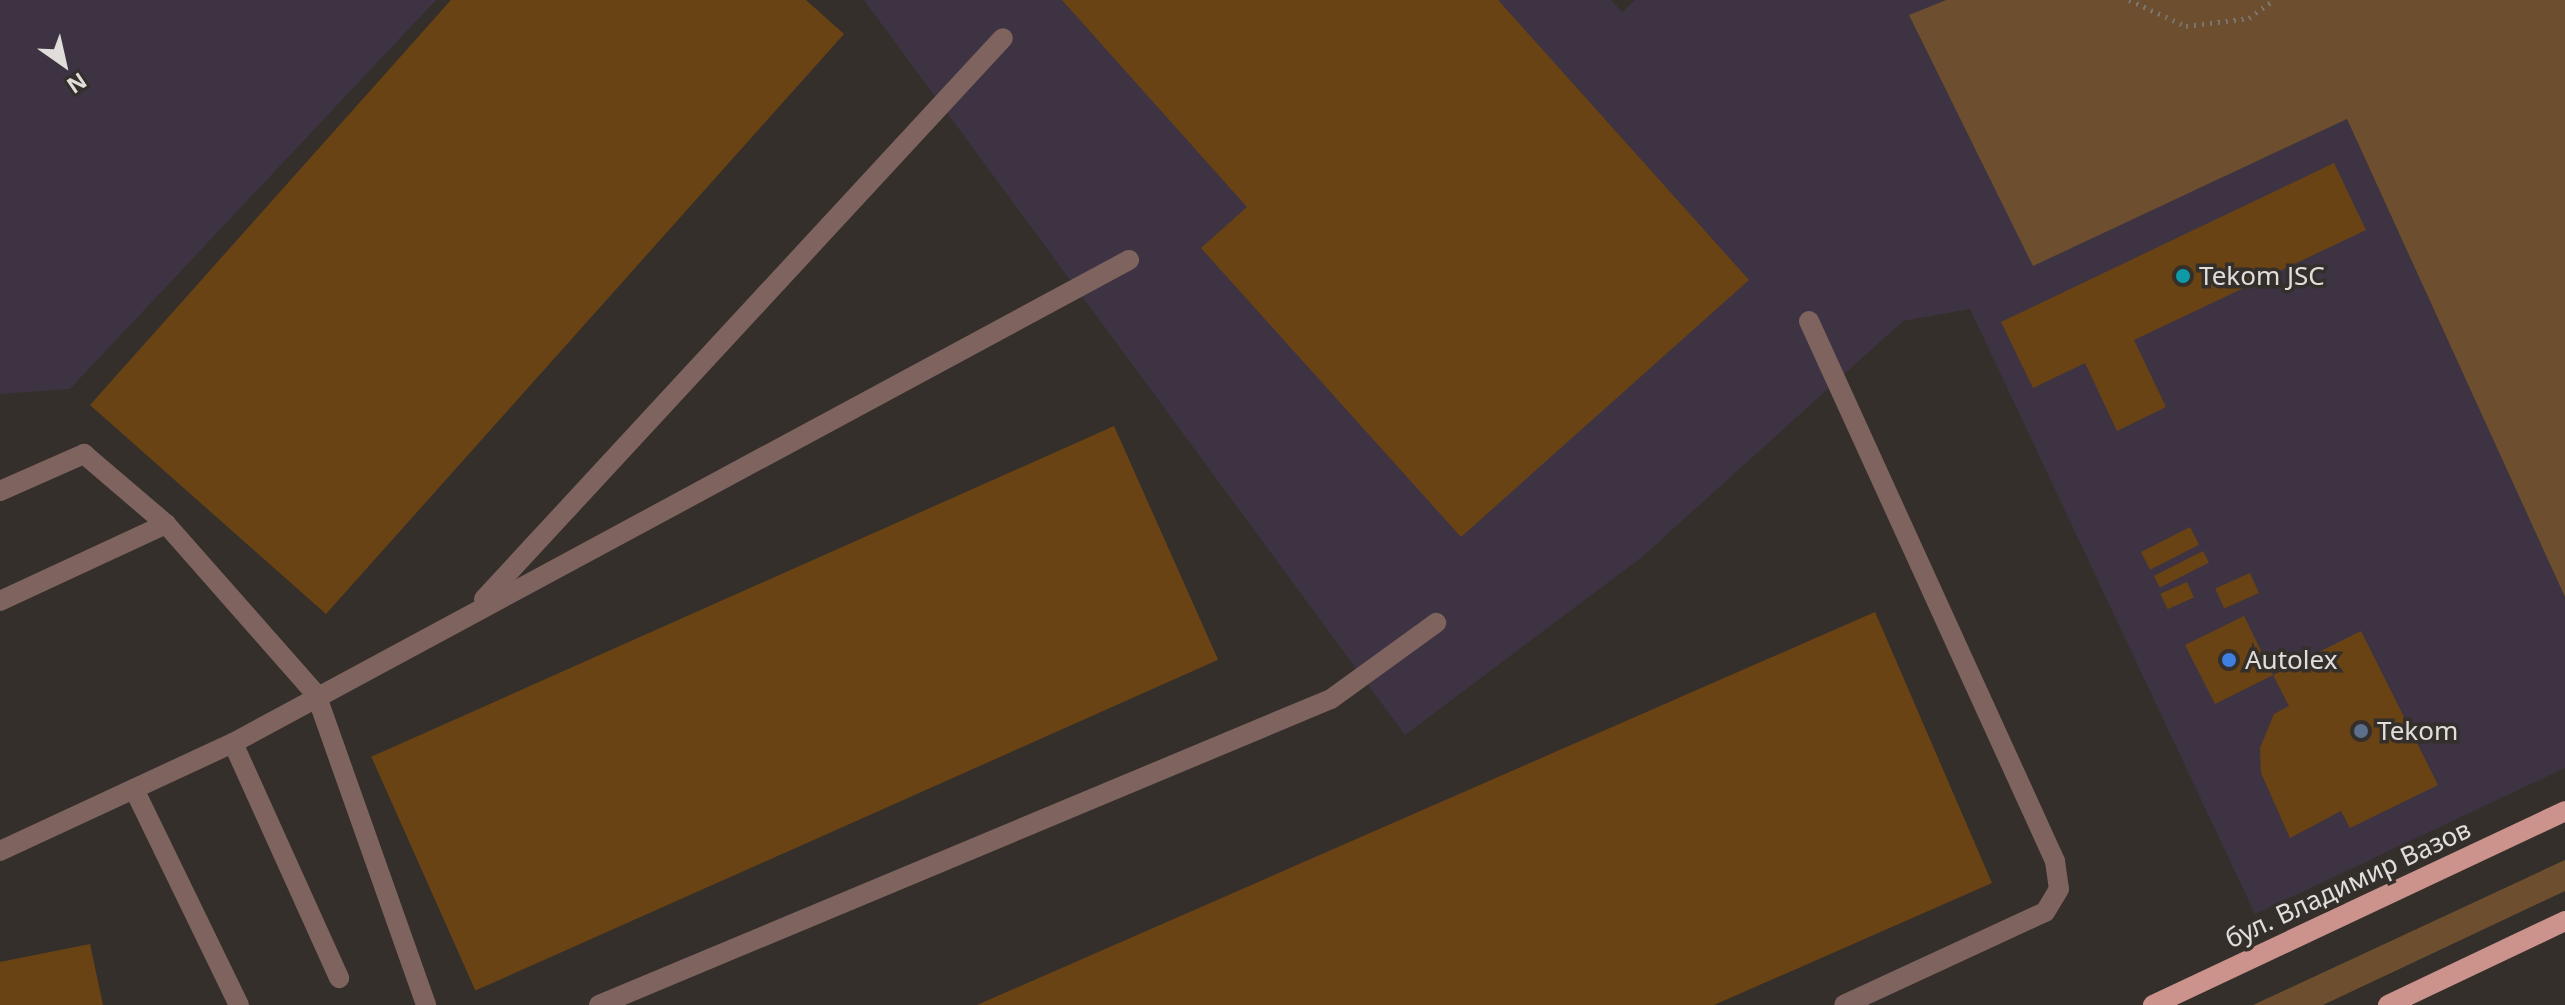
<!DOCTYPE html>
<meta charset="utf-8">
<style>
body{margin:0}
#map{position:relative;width:2565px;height:1005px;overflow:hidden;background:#342f2a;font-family:"Noto Sans",sans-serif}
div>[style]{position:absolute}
.commercial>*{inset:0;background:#3e3342}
.green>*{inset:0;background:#6d4f30}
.building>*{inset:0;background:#6a4314;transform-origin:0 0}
.path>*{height:5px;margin-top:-2.5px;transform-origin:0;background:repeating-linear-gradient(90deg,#797571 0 2px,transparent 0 8px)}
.minor>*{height:20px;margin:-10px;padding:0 10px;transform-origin:10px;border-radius:10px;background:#7e635e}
.major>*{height:20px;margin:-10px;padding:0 10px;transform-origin:10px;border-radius:10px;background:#cb938b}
.dots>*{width:22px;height:22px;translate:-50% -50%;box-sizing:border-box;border:4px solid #342f2a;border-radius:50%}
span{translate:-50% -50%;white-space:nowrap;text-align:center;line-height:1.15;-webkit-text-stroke:7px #342f2a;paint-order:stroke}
.poi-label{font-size:26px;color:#e1ddda}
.left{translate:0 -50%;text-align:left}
.street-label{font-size:26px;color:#e1ddda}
.north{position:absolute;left:24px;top:24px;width:80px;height:80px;-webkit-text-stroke:6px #342f2a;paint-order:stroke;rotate:146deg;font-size:22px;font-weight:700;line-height:32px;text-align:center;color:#e1ddda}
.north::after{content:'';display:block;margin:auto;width:28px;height:36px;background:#e1ddda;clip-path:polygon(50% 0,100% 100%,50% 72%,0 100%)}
</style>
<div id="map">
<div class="commercial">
<div style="clip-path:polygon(0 0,436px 0,70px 389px,0 394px)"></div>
<div style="clip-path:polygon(864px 0,1611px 0,1622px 12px,1635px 0,1946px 0,1910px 16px,2033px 265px,2347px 119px,2565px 597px,2565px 768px,2255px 914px,1970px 309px,1903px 321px,1642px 557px,1405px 735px)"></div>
</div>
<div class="green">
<div style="clip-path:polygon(1946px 0,2565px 0,2565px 597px,2347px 119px,2033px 266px,1909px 15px)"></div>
<div style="clip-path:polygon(2565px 860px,2565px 891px,2323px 1005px,2253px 1005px)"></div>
</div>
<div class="building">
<div style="clip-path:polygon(451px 0,806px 0,844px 34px,326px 614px,90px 405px)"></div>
<div style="clip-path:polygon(1062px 0,1498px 0,1749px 280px,1461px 537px,1201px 248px,1247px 207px)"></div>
<div style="clip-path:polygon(2334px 163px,2366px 230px,2134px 340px,2166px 407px,2117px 431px,2085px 363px,2033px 388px,2001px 322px)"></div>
<div style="left:1114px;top:426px;width:256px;height:813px;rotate:66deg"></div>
<div style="left:2190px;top:527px;width:20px;height:55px;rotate:63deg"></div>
<div style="left:2203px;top:551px;width:13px;height:55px;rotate:63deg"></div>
<div style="left:2250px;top:573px;width:22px;height:38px;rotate:66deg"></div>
<div style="left:2187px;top:582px;width:17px;height:29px;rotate:66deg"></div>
<div style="clip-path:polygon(1875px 612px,1992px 883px,1714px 1005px,977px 1005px)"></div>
<div style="clip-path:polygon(2244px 616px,2273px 675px,2361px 631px,2438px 785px,2350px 828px,2341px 811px,2290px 838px,2261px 773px,2260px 748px,2274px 714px,2289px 706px,2273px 675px,2215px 704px,2185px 645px)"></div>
<div style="clip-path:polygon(90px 944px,103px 1005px,0 1005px,0 962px)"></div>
</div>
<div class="path">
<div style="left:2129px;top:0;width:63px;rotate:24.5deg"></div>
<div style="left:2186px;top:26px;width:64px;rotate:-7.2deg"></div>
<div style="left:2249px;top:18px;width:31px;rotate:-36deg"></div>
</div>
<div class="minor">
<div style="left:1809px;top:321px;width:593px;rotate:65.51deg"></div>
<div style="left:2055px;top:861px;width:28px;rotate:82deg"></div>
<div style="left:2059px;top:889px;width:27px;rotate:121deg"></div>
<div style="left:2045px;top:912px;width:221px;rotate:155.2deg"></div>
<div style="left:0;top:491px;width:92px;rotate:-23.8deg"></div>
<div style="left:84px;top:454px;width:108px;rotate:40.5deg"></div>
<div style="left:166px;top:524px;width:227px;rotate:48.6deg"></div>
<div style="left:316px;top:694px;width:330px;rotate:70.5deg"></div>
<div style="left:484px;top:599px;width:764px;rotate:-47.23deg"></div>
<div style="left:0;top:601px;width:183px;rotate:-24.9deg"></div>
<div style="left:233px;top:743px;width:258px;rotate:65.7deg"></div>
<div style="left:134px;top:789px;width:240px;rotate:64.1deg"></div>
<div style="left:0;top:851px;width:257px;rotate:-24.9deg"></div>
<div style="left:233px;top:743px;width:1018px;rotate:-28.33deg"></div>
<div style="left:599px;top:1005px;width:793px;rotate:-22.69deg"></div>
<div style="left:1331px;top:699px;width:130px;rotate:-35.9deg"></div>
</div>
<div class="major">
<div style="left:2153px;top:1005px;width:455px;rotate:-25.2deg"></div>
<div style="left:2388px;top:1005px;width:196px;rotate:-25.4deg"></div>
</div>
<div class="dots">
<div style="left:2183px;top:276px;background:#0f9aa8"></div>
<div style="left:2229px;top:660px;background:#3f7fe0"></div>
<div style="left:2361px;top:731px;background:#5c6f8a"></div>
</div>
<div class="poi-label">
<span class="left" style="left:2199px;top:276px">Tekom JSC</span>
<span class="left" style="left:2245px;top:660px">Autolex</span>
<span class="left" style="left:2377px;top:731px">Tekom</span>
</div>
<div class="street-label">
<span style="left:2348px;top:884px;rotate:-25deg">бул. Владимир Вазов</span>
</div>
<div class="north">N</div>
</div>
